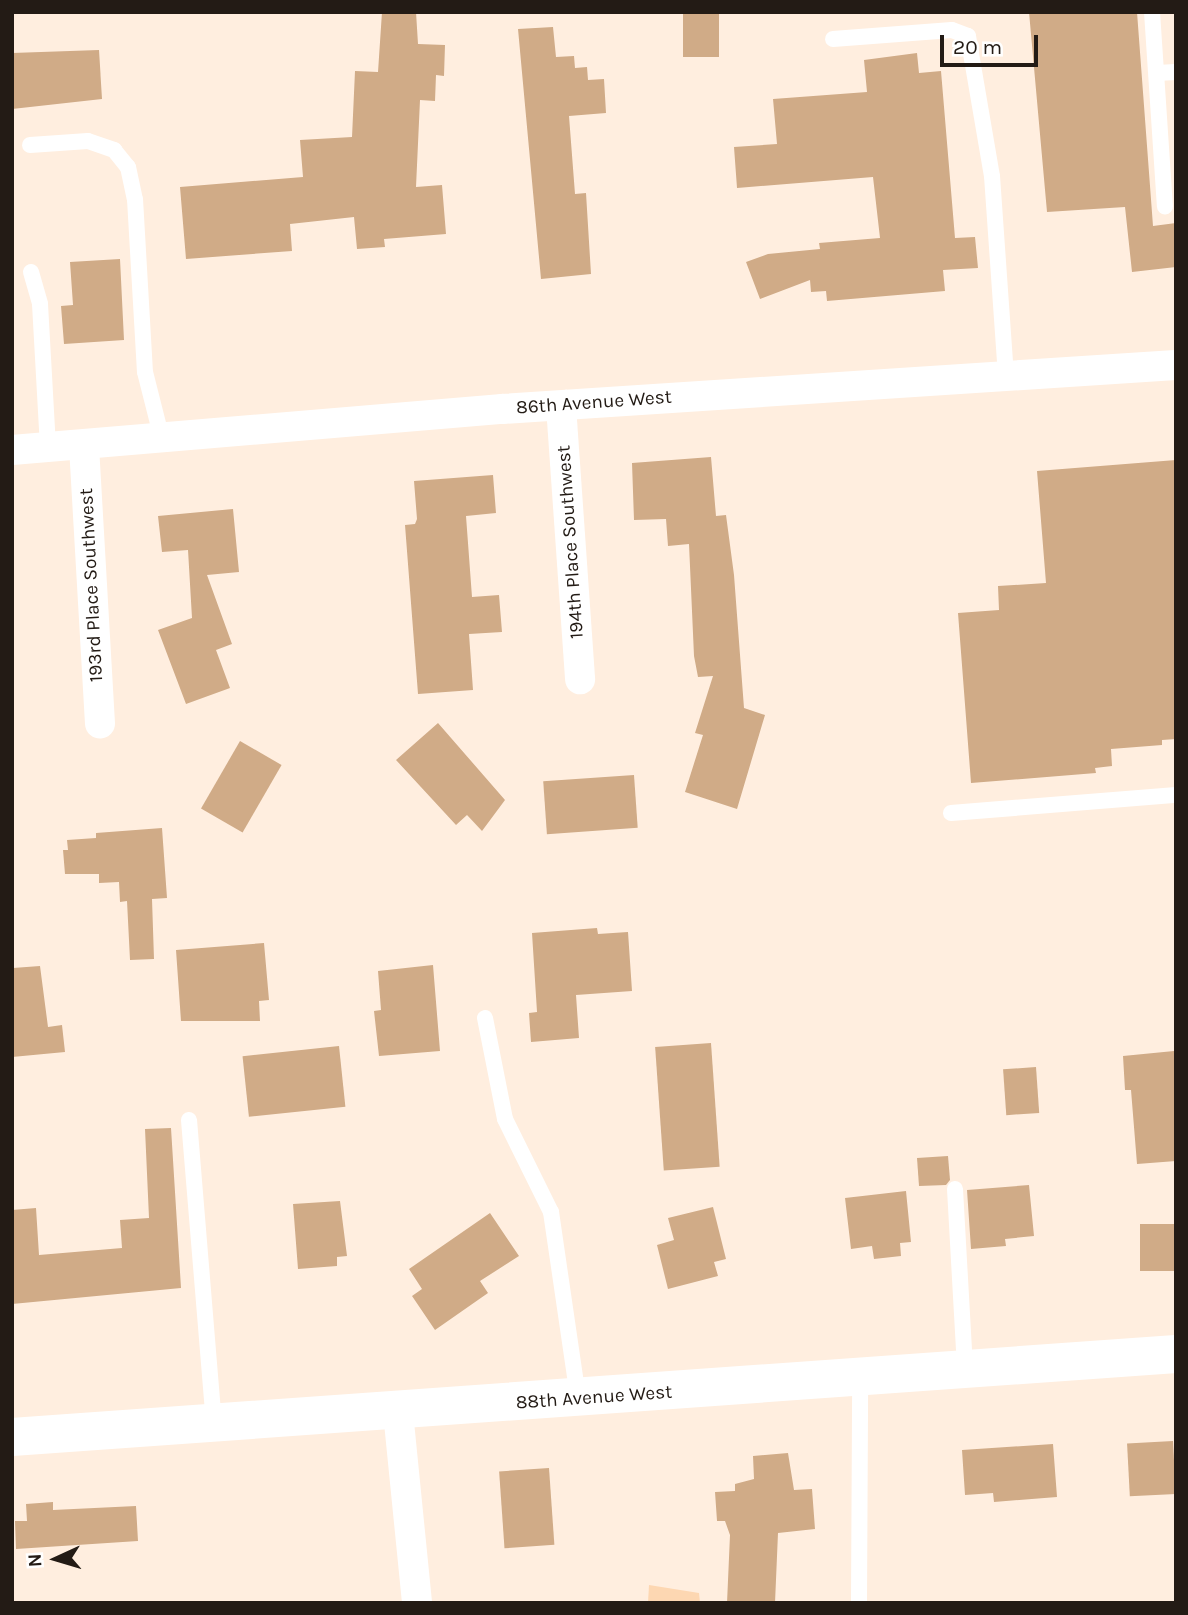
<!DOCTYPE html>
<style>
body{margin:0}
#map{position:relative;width:1188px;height:1615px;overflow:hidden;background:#ffeedf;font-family:Karla,sans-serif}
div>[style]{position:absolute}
.green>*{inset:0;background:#fdd7b2}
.building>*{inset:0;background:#d0ab87;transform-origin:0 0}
.lane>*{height:16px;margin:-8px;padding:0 8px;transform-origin:8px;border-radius:8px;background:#fff}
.street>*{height:30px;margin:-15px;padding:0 15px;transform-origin:15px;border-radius:15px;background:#fff}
.secondary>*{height:38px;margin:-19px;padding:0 19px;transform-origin:19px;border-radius:19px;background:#fff}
span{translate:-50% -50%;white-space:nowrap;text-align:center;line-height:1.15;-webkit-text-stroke:7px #fff;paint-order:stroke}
.street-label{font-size:19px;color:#231b15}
.frame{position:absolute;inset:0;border:14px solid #231b15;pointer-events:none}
.north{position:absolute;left:21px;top:1524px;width:70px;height:70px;-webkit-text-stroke:5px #fff;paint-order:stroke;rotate:266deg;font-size:19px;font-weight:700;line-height:28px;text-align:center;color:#231b15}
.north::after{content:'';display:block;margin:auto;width:24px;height:32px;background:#231b15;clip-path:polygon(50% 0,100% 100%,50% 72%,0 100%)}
.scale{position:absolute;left:940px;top:35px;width:98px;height:32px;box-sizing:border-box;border:4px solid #231b15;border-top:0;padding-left:9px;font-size:21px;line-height:24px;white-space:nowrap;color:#231b15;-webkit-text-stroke:5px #fff;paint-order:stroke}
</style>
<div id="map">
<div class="green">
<div style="clip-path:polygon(649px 1585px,699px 1593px,700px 1603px,648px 1603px)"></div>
</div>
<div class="building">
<div style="clip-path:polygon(382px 12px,416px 12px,418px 44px,445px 45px,444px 76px,436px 75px,435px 101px,420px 100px,416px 187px,442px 185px,446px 234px,384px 239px,385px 247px,357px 249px,354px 217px,290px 224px,292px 251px,186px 259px,180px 187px,303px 177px,300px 140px,352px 137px,355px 71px,378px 72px)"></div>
<div style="left:683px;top:12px;width:36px;height:45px"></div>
<div style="clip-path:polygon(1029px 12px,1137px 12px,1153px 226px,1176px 223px,1176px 267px,1132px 272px,1125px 207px,1047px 212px)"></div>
<div style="clip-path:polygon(553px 27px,556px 57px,574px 56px,575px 68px,587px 67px,588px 80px,604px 79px,606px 113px,569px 116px,575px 194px,586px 193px,591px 274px,541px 279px,518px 29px)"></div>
<div style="clip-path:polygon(99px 50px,102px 99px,12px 109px,12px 53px)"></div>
<div style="clip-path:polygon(917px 53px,919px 73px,941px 71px,955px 238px,975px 237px,978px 268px,943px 270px,945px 291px,827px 301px,826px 291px,811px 292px,810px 280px,760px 299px,746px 262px,768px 254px,820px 249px,819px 243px,880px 238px,873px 177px,737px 188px,734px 147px,777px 144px,773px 99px,867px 92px,864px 60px)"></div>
<div style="clip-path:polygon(120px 259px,124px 340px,64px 344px,61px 306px,73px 305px,70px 262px)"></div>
<div style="clip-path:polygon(711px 457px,716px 516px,726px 515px,734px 575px,744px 708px,765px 715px,737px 809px,685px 792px,703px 735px,695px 733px,713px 676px,698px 677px,694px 656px,689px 544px,668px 546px,666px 519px,634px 520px,632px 463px)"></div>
<div style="clip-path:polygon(1176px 460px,1176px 739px,1162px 740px,1162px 745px,1111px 749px,1112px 766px,1095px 768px,1096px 773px,971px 783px,958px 613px,999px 610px,998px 586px,1046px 583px,1037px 471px)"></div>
<div style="clip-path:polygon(493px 475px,496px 513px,466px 516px,472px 597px,499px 595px,502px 632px,469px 634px,473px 690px,418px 694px,405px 525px,415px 524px,417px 519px,414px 481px)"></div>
<div style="clip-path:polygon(233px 509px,239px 572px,207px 575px,232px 644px,216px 650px,230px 688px,186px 704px,158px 630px,192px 618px,188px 550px,162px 552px,158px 516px)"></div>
<div style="clip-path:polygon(438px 723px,505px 800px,482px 831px,467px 815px,456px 825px,396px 760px)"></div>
<div style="left:240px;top:741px;width:48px;height:78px;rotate:30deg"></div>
<div style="left:634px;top:775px;width:53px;height:91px;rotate:86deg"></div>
<div style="clip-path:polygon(162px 828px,167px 898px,152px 899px,154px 959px,130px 960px,127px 901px,120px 902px,119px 882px,99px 883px,99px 874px,65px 874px,63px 850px,68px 850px,67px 840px,96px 838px,96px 833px)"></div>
<div style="clip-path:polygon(597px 928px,598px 934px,628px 932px,632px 991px,576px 995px,579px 1038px,531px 1042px,529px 1013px,537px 1012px,532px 933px)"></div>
<div style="clip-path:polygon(264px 943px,269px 1000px,259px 1001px,260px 1021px,181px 1021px,176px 950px)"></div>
<div style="clip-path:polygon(433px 965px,440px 1051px,379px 1056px,374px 1011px,381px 1010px,378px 971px)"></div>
<div style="clip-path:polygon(40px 966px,48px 1027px,62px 1025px,65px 1052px,12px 1057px,13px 968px)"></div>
<div style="left:711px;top:1043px;width:124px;height:56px;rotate:86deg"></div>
<div style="left:339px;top:1046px;width:61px;height:97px;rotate:84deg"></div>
<div style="clip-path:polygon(1174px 1051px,1176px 1161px,1137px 1164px,1131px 1090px,1125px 1090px,1123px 1056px)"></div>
<div style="left:1036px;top:1067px;width:46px;height:33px;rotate:86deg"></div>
<div style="clip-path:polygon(171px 1128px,181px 1288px,12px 1304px,12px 1210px,36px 1208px,39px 1255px,122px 1248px,120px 1220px,149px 1218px,145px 1129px)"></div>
<div style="clip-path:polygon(948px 1156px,950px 1180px,946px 1185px,919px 1186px,917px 1158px)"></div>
<div style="clip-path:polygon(1029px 1185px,1034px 1236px,1005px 1239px,1006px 1246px,971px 1249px,967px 1190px)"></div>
<div style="clip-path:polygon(906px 1191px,911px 1242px,900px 1243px,901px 1256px,874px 1259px,872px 1246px,851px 1249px,845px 1198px)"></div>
<div style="clip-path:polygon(340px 1201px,347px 1256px,337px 1257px,337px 1266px,298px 1269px,293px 1204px)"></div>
<div style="clip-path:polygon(713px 1207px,726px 1259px,714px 1262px,718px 1276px,668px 1289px,657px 1245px,674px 1240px,668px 1218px)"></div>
<div style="clip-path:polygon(490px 1213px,519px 1256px,480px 1281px,488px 1293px,435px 1330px,412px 1296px,422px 1289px,409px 1269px)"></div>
<div style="left:1176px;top:1224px;width:47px;height:36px;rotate:90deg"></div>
<div style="left:1173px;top:1441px;width:53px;height:46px;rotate:87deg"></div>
<div style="clip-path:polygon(1053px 1444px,1057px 1497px,994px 1502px,993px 1493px,965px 1495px,962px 1450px)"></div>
<div style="clip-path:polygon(788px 1453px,794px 1490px,812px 1489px,815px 1529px,778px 1533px,775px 1603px,727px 1603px,730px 1535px,725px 1521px,717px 1521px,715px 1492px,735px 1491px,735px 1484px,754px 1479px,753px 1456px)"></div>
<div style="left:549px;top:1468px;width:77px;height:50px;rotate:86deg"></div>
<div style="clip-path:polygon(53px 1502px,53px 1510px,136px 1506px,138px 1541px,16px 1549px,15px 1521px,27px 1521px,26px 1504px)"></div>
</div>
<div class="lane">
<div style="left:1152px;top:12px;width:195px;rotate:86.2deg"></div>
<div style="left:833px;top:39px;width:119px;rotate:-4.3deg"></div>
<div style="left:952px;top:30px;width:17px;rotate:21deg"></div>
<div style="left:968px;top:36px;width:142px;rotate:80.3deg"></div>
<div style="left:992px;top:176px;width:200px;rotate:86deg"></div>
<div style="left:1157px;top:73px;width:19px;rotate:-3deg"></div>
<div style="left:30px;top:145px;width:58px;rotate:-3.9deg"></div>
<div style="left:88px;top:141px;width:28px;rotate:19deg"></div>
<div style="left:114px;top:150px;width:22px;rotate:51deg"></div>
<div style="left:128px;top:167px;width:33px;rotate:78deg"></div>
<div style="left:135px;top:199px;width:173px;rotate:86.7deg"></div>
<div style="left:145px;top:372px;width:69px;rotate:75.8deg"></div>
<div style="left:31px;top:272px;width:33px;rotate:74deg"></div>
<div style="left:40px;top:304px;width:144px;rotate:86.8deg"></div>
<div style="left:951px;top:813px;width:226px;rotate:-4.6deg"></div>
<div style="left:485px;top:1018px;width:103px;rotate:78.8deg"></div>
<div style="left:505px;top:1119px;width:104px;rotate:63.7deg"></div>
<div style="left:551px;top:1212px;width:186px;rotate:81.7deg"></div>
<div style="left:189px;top:1120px;width:305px;rotate:85.3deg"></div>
<div style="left:955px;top:1189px;width:181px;rotate:86.8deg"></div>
<div style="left:859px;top:1603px;width:226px;rotate:-89.7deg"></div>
</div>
<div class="street">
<div style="left:561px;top:406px;width:274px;rotate:86deg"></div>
<div style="left:84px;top:446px;width:278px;rotate:86.7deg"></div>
<div style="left:12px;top:450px;width:492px;rotate:-4.8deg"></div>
<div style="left:502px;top:409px;width:675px;rotate:-3.74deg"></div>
<div style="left:398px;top:1412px;width:192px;rotate:84.3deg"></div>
</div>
<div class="secondary">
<div style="left:12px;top:1437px;width:1167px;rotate:-4.08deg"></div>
</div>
<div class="street-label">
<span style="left:594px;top:403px;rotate:-4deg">86th Avenue West</span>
<span style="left:571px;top:542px;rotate:-94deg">194th Place Southwest</span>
<span style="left:92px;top:585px;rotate:-93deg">193rd Place Southwest</span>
<span style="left:594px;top:1398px;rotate:-4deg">88th Avenue West</span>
</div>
<div class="frame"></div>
<div class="north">N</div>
<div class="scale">20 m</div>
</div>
